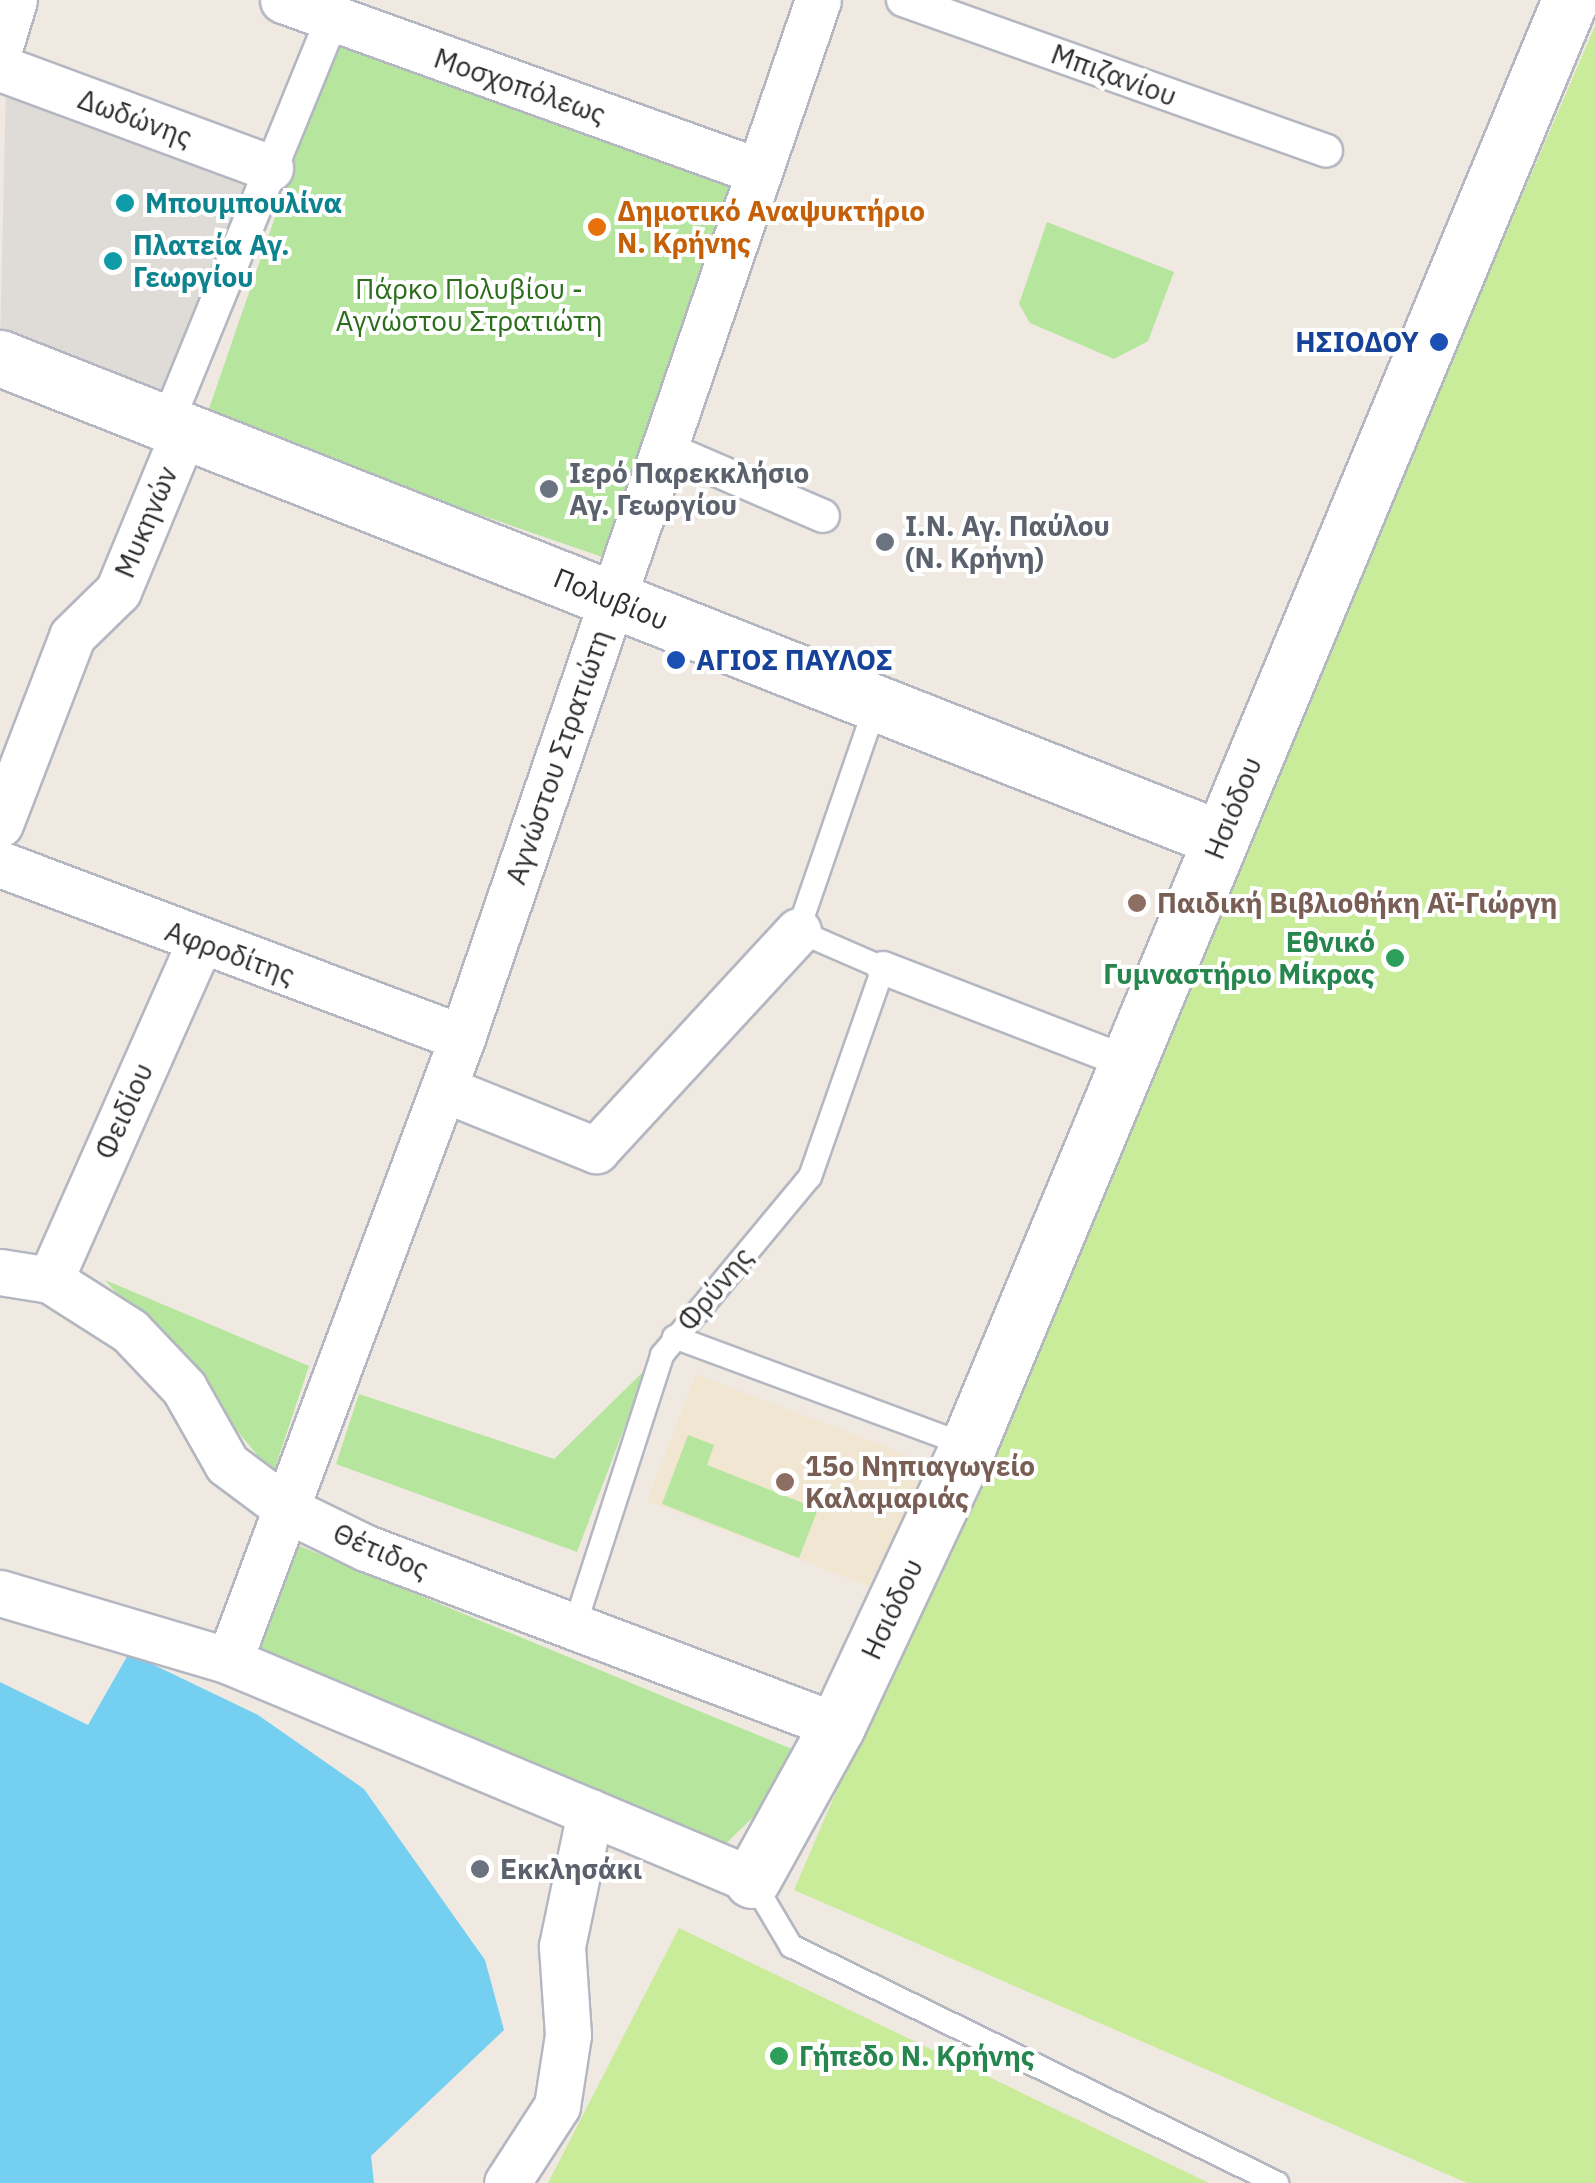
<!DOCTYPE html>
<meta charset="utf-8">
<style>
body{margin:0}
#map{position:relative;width:1595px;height:2183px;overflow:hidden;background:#efe9e1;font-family:"IBM Plex Sans",sans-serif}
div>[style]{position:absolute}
.education>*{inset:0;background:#f0e6d1;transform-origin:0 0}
.green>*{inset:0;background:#b6e59e;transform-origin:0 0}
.pitch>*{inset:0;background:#c9ec9a}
.plaza>*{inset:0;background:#dfdcd8}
.water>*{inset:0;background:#75cff0}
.roads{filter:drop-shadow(2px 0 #b4b7c1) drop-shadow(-2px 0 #b4b7c1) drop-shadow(0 2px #b4b7c1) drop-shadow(0 -2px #b4b7c1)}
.service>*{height:22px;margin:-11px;padding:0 11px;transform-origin:11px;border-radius:11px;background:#fff}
.pedestrian>*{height:32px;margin:-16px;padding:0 16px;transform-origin:16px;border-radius:16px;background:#fff}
.minor>*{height:45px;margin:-22.5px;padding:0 22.5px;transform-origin:22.5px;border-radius:22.5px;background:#fff}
.tertiary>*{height:55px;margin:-27.5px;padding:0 27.5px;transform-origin:27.5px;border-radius:27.5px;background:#fff}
.secondary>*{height:55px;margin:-27.5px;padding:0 27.5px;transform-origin:27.5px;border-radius:27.5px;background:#fff}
.dots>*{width:28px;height:28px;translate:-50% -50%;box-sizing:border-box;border:5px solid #fff;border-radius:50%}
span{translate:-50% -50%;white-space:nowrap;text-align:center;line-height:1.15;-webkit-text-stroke:8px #fff;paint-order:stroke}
.street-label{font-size:28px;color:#2e2e2e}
.culture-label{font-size:28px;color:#0d838f;font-weight:700}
.left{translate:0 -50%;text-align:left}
.food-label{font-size:28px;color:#c56008;font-weight:700}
.park-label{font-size:28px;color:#2c6e1b}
.transit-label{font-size:28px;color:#164399;font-weight:700}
.right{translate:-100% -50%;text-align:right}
.worship-label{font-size:28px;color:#5b616d;font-weight:700}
.education-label{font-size:28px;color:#785e54;font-weight:700}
.leisure-label{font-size:28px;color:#27864d;font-weight:700}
</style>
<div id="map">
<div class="education">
<div style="left:696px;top:1374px;width:245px;height:136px;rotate:21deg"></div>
</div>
<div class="green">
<div style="left:336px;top:40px;width:424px;height:402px;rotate:19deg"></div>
<div style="clip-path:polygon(1047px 222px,1174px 272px,1148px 341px,1114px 359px,1030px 323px,1019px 304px)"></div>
<div style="clip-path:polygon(105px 1280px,309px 1366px,273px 1474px,205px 1392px)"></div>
<div style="clip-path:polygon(647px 1368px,577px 1552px,336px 1464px,359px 1394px,554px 1459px)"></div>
<div style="clip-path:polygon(688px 1435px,714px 1445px,707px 1465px,818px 1509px,799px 1558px,662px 1504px)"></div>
<div style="clip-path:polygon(295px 1544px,677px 1702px,814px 1758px,713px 1856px,251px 1647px)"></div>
</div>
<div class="pitch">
<div style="clip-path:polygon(1595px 26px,1595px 2183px,1467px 2183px,794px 1890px)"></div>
<div style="clip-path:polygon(679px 1928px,1209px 2183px,548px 2183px)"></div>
</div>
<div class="plaza">
<div style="clip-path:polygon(6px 85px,260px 178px,165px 404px,0 343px)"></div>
</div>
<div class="water">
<div style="clip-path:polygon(129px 1653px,258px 1715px,364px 1789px,485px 1960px,504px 2030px,371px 2156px,374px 2183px,0 2183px,0 1682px,88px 1725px)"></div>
</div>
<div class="roads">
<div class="service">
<div style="left:674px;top:1337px;width:314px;rotate:20.3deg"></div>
<div style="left:575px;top:1625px;width:284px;rotate:-72.1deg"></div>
<div style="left:662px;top:1355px;width:231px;rotate:-50.3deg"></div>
<div style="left:810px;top:1177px;width:221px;rotate:-70.7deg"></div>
<div style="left:883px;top:968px;width:93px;rotate:-156.5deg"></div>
<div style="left:798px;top:931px;width:237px;rotate:-71deg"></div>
<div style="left:752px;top:1880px;width:77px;rotate:59.4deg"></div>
<div style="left:791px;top:1946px;width:541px;rotate:26deg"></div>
</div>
<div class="pedestrian">
<div style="left:903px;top:0;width:449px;rotate:19.6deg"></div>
<div style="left:168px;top:421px;width:433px;rotate:-67.8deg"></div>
<div style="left:686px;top:457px;width:149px;rotate:23.3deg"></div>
<div style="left:883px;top:968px;width:261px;rotate:21.1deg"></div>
</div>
<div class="minor">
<div style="left:283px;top:0;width:505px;rotate:19.8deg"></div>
<div style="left:0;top:46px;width:48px;rotate:-73.1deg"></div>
<div style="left:0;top:68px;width:288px;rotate:20.3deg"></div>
<div style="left:0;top:824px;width:201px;rotate:-69deg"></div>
<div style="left:72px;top:636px;width:64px;rotate:-44.4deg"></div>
<div style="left:118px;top:591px;width:175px;rotate:-67.5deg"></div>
<div style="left:0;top:864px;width:494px;rotate:20.6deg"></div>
<div style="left:444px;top:1089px;width:164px;rotate:21.9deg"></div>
<div style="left:596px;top:1150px;width:298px;rotate:-47.3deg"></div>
<div style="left:0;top:1272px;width:51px;rotate:9.1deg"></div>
<div style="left:50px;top:1280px;width:95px;rotate:32.5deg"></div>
<div style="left:130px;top:1331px;width:79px;rotate:46.5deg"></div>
<div style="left:184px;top:1388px;width:87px;rotate:60.5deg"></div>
<div style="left:227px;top:1464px;width:79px;rotate:36.7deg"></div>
<div style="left:290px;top:1511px;width:85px;rotate:26deg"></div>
<div style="left:366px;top:1548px;width:504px;rotate:20.7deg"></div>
<div style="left:50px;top:1280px;width:368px;rotate:-66.1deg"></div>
<div style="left:0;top:1593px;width:239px;rotate:16.5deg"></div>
<div style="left:229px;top:1661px;width:567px;rotate:22.72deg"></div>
<div style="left:229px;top:1661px;width:665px;rotate:-69.49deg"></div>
<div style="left:462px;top:1038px;width:1097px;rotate:-71.07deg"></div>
<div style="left:507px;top:2183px;width:92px;rotate:-57deg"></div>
<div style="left:557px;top:2106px;width:72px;rotate:-81.2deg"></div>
<div style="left:568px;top:2035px;width:89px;rotate:-93.9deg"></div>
<div style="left:562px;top:1946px;width:137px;rotate:-78.2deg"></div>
</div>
<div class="tertiary">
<div style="left:752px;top:1880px;width:176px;rotate:-61.1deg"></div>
<div style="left:837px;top:1726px;width:309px;rotate:-64.9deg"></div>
<div style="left:968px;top:1446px;width:658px;rotate:-67.37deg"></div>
</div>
<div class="secondary">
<div style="left:0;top:358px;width:1312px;rotate:21.5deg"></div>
<div style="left:1221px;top:839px;width:909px;rotate:-67.41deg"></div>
</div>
</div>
<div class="dots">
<div style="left:125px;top:203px;background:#0f9aa8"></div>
<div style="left:597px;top:227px;background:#e8710a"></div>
<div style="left:113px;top:261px;background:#0f9aa8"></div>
<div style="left:1439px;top:342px;background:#1a4fb4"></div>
<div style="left:549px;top:489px;background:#6b7280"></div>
<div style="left:885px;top:542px;background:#6b7280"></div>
<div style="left:676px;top:660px;background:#1a4fb4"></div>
<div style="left:1137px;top:903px;background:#8d6e63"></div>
<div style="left:1395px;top:958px;background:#2e9e5b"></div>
<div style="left:785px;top:1482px;background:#8d6e63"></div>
<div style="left:480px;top:1869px;background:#6b7280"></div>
<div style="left:779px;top:2056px;background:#2e9e5b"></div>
</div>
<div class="street-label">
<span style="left:1114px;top:75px;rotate:20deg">Μπιζανίου</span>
<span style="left:520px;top:86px;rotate:19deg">Μοσχοπόλεως</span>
<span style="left:135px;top:118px;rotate:20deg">Δωδώνης</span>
<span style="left:146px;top:522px;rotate:-67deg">Μυκηνών</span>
<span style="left:611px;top:599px;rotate:22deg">Πολυβίου</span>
<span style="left:558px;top:757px;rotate:-71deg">Αγνώστου Στρατιώτη</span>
<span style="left:1233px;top:808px;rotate:-68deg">Ησιόδου</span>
<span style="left:230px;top:953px;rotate:20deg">Αφροδίτης</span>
<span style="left:124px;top:1111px;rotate:-66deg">Φειδίου</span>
<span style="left:715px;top:1289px;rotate:-50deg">Φρύνης</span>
<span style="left:381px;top:1551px;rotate:23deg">Θέτιδος</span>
<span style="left:892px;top:1609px;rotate:-65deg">Ησιόδου</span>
</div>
<div class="culture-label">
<span class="left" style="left:145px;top:203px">Μπουμπουλίνα</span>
<span class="left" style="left:133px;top:261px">Πλατεία Αγ.<br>Γεωργίου</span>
</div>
<div class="food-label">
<span class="left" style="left:617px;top:227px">Δημοτικό Αναψυκτήριο<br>Ν. Κρήνης</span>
</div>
<div class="park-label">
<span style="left:469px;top:305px">Πάρκο Πολυβίου -<br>Αγνώστου Στρατιώτη</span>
</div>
<div class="transit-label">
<span class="right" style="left:1419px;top:342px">ΗΣΙΟΔΟΥ</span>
<span class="left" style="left:696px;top:660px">ΑΓΙΟΣ ΠΑΥΛΟΣ</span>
</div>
<div class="worship-label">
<span class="left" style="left:569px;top:489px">Ιερό Παρεκκλήσιο<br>Αγ. Γεωργίου</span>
<span class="left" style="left:905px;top:542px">Ι.Ν. Αγ. Παύλου<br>(Ν. Κρήνη)</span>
<span class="left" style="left:500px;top:1869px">Εκκλησάκι</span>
</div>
<div class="education-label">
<span class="left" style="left:1157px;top:903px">Παιδική Βιβλιοθήκη Αϊ-Γιώργη</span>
<span class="left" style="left:805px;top:1482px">15ο Νηπιαγωγείο<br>Καλαμαριάς</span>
</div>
<div class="leisure-label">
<span class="right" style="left:1375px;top:958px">Εθνικό<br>Γυμναστήριο Μίκρας</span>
<span class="left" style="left:799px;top:2056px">Γήπεδο Ν. Κρήνης</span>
</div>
</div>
